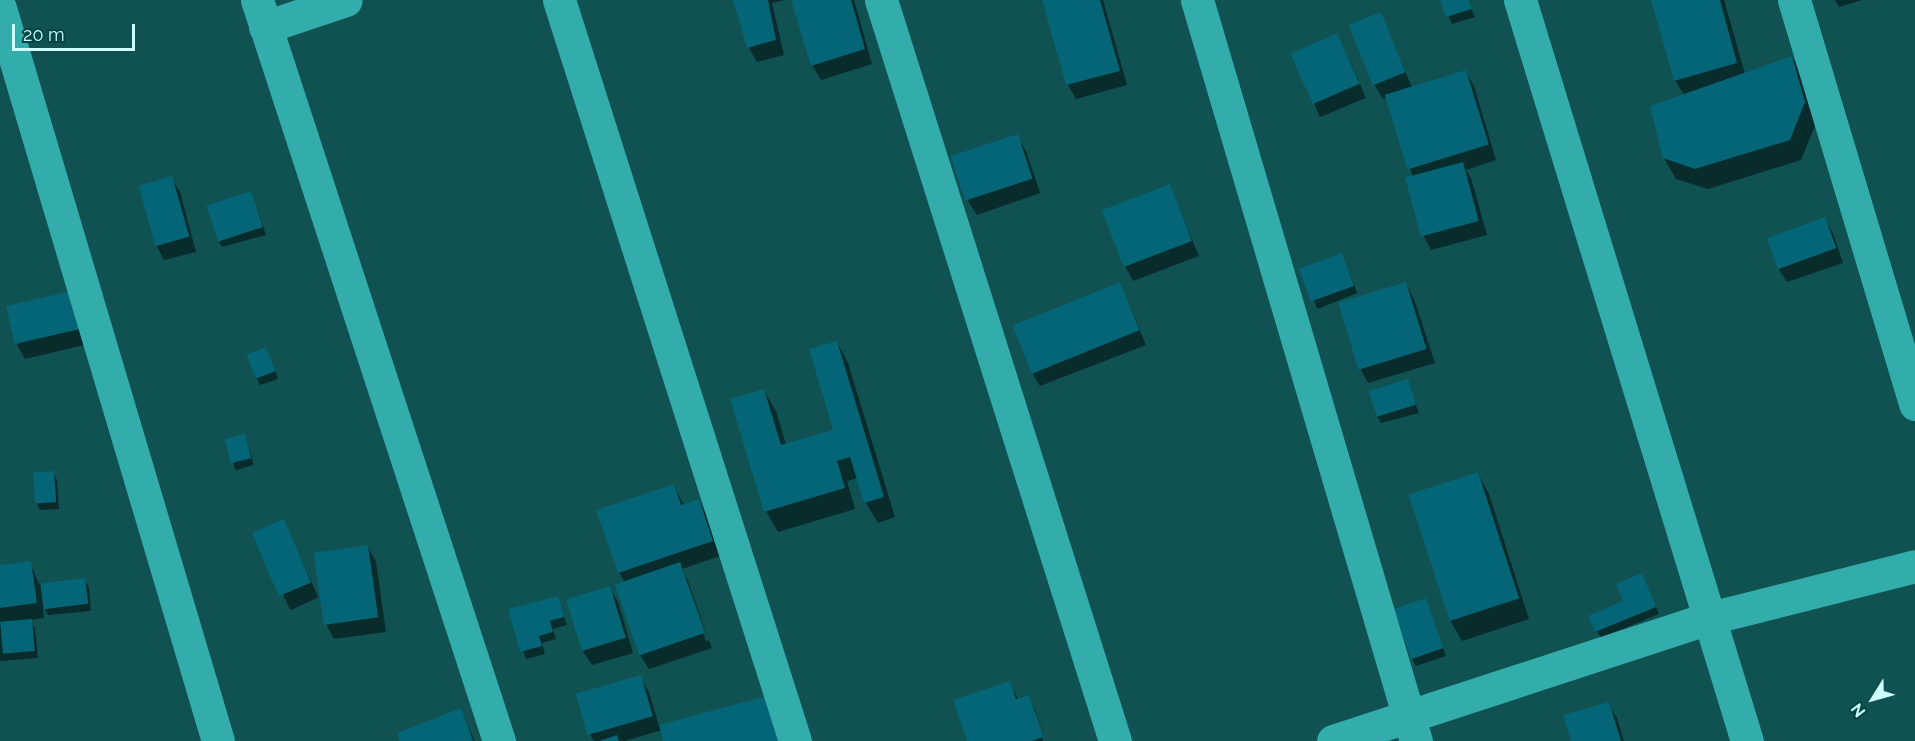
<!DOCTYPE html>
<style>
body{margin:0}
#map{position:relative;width:1915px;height:741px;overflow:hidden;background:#105151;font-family:Raleway,sans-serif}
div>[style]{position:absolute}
.shadow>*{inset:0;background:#0007;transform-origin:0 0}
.building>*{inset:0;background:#046576;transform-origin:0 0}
.minor>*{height:33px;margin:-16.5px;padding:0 16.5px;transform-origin:16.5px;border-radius:16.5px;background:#33acac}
span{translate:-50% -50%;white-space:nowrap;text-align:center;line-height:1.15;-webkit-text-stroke:4.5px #004646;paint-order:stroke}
.north{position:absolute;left:1843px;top:669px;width:60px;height:60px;-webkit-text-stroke:4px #004646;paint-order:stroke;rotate:233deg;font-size:16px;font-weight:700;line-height:24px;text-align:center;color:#ccfffe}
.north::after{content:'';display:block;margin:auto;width:21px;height:27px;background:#ccfffe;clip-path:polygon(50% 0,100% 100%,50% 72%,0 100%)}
.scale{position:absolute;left:12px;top:24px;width:123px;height:27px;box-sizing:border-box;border:3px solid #ccfffe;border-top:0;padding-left:8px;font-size:18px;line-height:21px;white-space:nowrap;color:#ccfffe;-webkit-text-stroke:4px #004646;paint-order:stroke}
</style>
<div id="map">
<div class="shadow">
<div style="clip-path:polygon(735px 0,785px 0,772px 3px,784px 55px,757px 62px,749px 48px)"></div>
<div style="clip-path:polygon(794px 0,854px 0,872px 64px,821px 80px,812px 65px)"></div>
<div style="clip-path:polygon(1044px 0,1103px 0,1127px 85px,1076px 99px,1068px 85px)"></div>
<div style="clip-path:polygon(1442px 0,1467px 0,1475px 17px,1452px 24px)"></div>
<div style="clip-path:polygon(1653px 0,1724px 0,1745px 74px,1792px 57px,1803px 78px,1816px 123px,1801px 160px,1708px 189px,1676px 179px,1664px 158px,1684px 95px,1675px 80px)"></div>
<div style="clip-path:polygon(1835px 0,1862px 0,1839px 7px)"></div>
<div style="clip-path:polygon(1380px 14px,1412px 87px,1465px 71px,1474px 86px,1496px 160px,1466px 170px,1471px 178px,1487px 235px,1431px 250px,1423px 235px,1413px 177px,1386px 98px,1383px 99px,1374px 84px)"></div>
<div style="clip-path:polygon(1337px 35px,1359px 81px,1312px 101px)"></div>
<div style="left:1360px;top:84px;width:15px;height:50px;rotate:67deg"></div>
<div style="clip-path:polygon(1017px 136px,1026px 151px,1040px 193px,977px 215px,968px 201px)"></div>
<div style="clip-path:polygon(171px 178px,180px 192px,196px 252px,164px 260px,156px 245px)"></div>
<div style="clip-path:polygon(1169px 186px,1199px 256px,1133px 281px,1125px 266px)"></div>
<div style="clip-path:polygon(251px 193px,266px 235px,222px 247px,218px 240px)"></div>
<div style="clip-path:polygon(1824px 218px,1833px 233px,1843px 263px,1787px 282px,1778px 268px,1768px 238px)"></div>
<div style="left:1342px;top:255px;width:41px;height:43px;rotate:68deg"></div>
<div style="clip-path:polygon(1120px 283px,1146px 345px,1040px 386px,1031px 371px)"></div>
<div style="clip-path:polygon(1406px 284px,1414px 299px,1435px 363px,1368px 383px,1360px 368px)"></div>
<div style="clip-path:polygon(79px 291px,97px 342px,25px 359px,17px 345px)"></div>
<div style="clip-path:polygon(837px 342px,848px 363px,895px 517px,878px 523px,866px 503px,858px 478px,847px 481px,855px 509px,778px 532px,766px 511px,764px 391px,776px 411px,786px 445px,835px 431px)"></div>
<div style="clip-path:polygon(266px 348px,278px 379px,260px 385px,256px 377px)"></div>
<div style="clip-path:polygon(1407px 381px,1419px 413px,1381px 423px,1377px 416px)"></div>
<div style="left:245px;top:436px;width:30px;height:19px;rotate:73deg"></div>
<div style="clip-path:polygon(53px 472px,57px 480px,59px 509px,40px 510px,36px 502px)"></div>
<div style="clip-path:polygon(1478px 474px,1489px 494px,1529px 619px,1462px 641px,1450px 620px)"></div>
<div style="clip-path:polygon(evenodd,673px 485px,684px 505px,698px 501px,707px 515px,720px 556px,682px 569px,712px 648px,649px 669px,640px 655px,616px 586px,625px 583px,619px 572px,673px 485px,684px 578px,687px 578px,709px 640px,706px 641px,684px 578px)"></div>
<div style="left:283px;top:521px;width:84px;height:31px;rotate:65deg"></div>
<div style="clip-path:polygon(368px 547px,376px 562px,386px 632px,334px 639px,326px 624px)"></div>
<div style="clip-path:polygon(30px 563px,39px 584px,84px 580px,89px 587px,91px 611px,48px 615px,43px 606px,44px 618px,30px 620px,35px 628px,38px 658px,0 661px,0 567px)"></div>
<div style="clip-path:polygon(1645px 582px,1659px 614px,1601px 638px,1597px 631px)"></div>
<div style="clip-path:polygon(609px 587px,618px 602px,633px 653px,592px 665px,583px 651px)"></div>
<div style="clip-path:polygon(557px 597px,567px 625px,553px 629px,556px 639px,542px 643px,545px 654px,526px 659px,510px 611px)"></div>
<div style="clip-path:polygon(1425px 600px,1446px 656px,1416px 666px,1412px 658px)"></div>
<div style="clip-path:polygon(640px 677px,649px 692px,659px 726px,776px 695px,665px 741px,662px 730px,625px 741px,594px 741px,590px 734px)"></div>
<div style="clip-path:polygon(1009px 683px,1019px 700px,1028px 697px,1036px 712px,1047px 741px,1036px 711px,1032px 711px,1043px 741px,969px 741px)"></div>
<div style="clip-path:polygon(1608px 704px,1617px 718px,1624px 741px,1573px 741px)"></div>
<div style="clip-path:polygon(460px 710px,475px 741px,402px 741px)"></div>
</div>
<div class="building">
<div style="clip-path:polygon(733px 0,768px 0,776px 40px,747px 48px)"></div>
<div style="clip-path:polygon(791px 0,851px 0,865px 49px,811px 66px)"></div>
<div style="clip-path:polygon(1042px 0,1100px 0,1120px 71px,1066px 85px)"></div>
<div style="clip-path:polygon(1440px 0,1468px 0,1472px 9px,1446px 17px)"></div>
<div style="clip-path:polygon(1651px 0,1720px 0,1737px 63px,1674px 81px)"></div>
<div style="left:1381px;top:12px;width:65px;height:35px;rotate:68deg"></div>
<div style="left:1337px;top:33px;width:55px;height:51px;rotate:66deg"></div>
<div style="clip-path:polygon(1792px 56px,1805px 102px,1790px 140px,1695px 169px,1663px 158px,1650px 106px)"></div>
<div style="left:1466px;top:70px;width:78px;height:85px;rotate:73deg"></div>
<div style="left:1018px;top:134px;width:47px;height:71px;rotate:72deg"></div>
<div style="left:1463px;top:162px;width:61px;height:60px;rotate:75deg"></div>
<div style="left:172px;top:176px;width:63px;height:35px;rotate:74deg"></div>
<div style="left:1170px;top:184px;width:61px;height:73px;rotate:69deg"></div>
<div style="left:251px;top:191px;width:38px;height:47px;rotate:72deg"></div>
<div style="left:1825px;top:217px;width:33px;height:62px;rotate:70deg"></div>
<div style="left:1342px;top:253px;width:35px;height:46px;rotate:70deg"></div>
<div style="left:1120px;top:282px;width:52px;height:116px;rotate:68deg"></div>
<div style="left:1406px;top:282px;width:70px;height:71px;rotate:73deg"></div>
<div style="left:80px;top:289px;width:39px;height:76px;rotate:77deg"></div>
<div style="clip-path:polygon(837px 341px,884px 497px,864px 503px,850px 457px,837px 461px,845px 488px,764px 512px,730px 399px,764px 389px,781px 445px,833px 430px,809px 349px)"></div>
<div style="left:266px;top:347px;width:26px;height:21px;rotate:69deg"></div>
<div style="left:1408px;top:379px;width:27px;height:41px;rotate:73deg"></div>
<div style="left:245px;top:434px;width:25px;height:21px;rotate:76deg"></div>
<div style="left:54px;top:471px;width:31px;height:21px;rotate:86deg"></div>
<div style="left:1478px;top:472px;width:133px;height:73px;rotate:72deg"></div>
<div style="clip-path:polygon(674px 484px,681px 505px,699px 499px,713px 541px,618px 573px,596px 510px)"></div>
<div style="left:284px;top:519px;width:69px;height:35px;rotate:67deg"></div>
<div style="left:368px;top:545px;width:73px;height:55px;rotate:82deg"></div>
<div style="clip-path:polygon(31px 561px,37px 603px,0 608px,0 565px)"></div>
<div style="left:680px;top:562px;width:75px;height:69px;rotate:71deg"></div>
<div style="clip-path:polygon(1642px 573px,1656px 607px,1595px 632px,1588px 616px,1623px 601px,1616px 584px)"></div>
<div style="left:85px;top:578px;width:26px;height:45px;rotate:83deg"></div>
<div style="left:610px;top:586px;width:54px;height:46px;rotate:73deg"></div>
<div style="clip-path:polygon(558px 596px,564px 617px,550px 621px,553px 632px,539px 636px,542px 646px,520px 652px,508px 609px)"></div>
<div style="left:1426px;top:598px;width:53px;height:34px;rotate:71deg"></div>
<div style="left:32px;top:619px;width:32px;height:32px;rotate:85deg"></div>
<div style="left:641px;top:675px;width:43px;height:68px;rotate:74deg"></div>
<div style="clip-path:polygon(1010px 681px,1016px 699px,1029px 695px,1043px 737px,1032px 741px,967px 741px,953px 700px)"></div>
<div style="clip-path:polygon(777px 693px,790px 741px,663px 741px,659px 725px)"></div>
<div style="clip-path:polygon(1609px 702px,1621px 741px,1571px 741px,1563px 715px)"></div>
<div style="clip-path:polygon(461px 708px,473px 741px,400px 741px,397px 733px)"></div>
<div style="clip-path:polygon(617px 735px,619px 741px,599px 741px)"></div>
</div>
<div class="minor">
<div style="left:257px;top:0;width:780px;rotate:71.91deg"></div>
<div style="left:559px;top:0;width:778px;rotate:72.33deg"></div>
<div style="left:881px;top:0;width:777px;rotate:72.47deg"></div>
<div style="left:1197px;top:0;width:773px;rotate:73.54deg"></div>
<div style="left:1520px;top:0;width:775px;rotate:72.97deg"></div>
<div style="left:1794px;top:0;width:422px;rotate:73.3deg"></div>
<div style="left:0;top:8px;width:765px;rotate:73.44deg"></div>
<div style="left:265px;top:27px;width:85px;rotate:-18.4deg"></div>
<div style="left:1333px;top:741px;width:397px;rotate:-18.1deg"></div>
<div style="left:1710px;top:618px;width:211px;rotate:-14.2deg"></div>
</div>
<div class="north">N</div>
<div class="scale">20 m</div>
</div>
